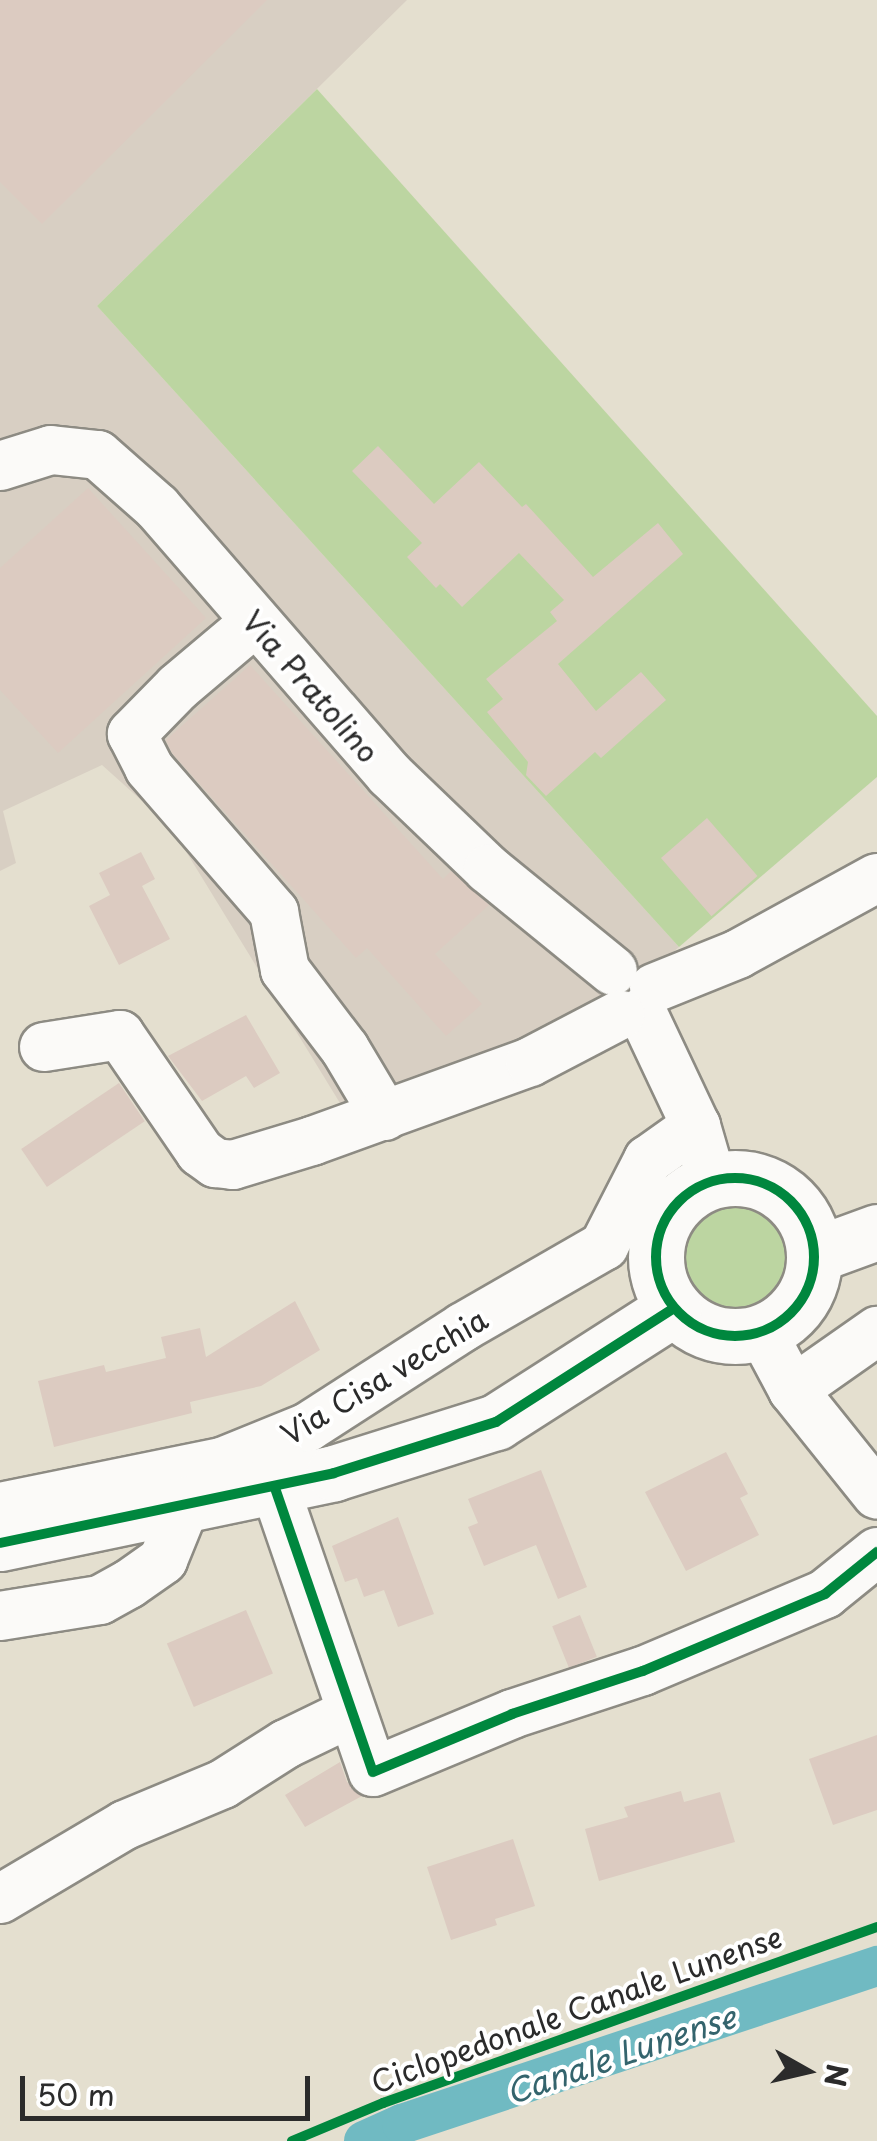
<!DOCTYPE html>
<style>
body{margin:0}
#map{position:relative;width:877px;height:2141px;overflow:hidden;background:#e4dfcf;font-family:"Playpen Sans",sans-serif}
div>[style]{position:absolute}
.industrial>*{inset:0;background:#d8cfc3}
.green>*{inset:0;background:#bcd5a1}
.round{border-radius:50%}
.canal>*{height:40px;margin:-20px;padding:0 20px;transform-origin:20px;border-radius:20px;background:#70bac2}
.building>*{inset:0;background:#dccbc1;transform-origin:0 0}
.roads{filter:drop-shadow(2px 0 #8d8b83) drop-shadow(-2px 0 #8d8b83) drop-shadow(0 2px #8d8b83) drop-shadow(0 -2px #8d8b83)}
.minor>*{height:48px;margin:-24px;padding:0 24px;transform-origin:24px;border-radius:24px;background:#fbfaf8}
.major>*{height:55px;margin:-27.5px;padding:0 27.5px;transform-origin:27.5px;border-radius:27.5px;background:#fbfaf8}
.major>.ring{margin:-27.5px;padding:0;box-sizing:content-box;background:none;border:55px solid #fbfaf8;border-radius:50%}
.cycleway>*{height:10px;margin:-5px;padding:0 5px;transform-origin:5px;border-radius:5px;background:#00873e}
.cycleway>.ring{margin:-5px;padding:0;box-sizing:content-box;background:none;border:10px solid #00873e;border-radius:50%}
span{translate:-50% -50%;white-space:nowrap;text-align:center;line-height:1.15;-webkit-text-stroke:8px #fff;paint-order:stroke}
.street-label{font-size:30px;color:#2b2b2b}
.water-label{font-size:32px;color:#34646d;font-style:italic}
.north{position:absolute;left:757px;top:2021px;width:100px;height:100px;-webkit-text-stroke:8px #fff;paint-order:stroke;rotate:98deg;font-size:28px;font-weight:700;line-height:40px;text-align:center;color:#2b2b2b}
.north::after{content:'';display:block;margin:auto;width:35px;height:45px;background:#2b2b2b;clip-path:polygon(50% 0,100% 100%,50% 72%,0 100%)}
.scale{position:absolute;left:20px;top:2076px;width:290px;height:45px;box-sizing:border-box;border:5px solid #2b2b2b;border-top:0;padding-left:12px;font-size:30px;line-height:35px;white-space:nowrap;color:#2b2b2b;-webkit-text-stroke:8px #fff;paint-order:stroke}
</style>
<div id="map">
<div class="industrial">
<div style="clip-path:polygon(0 0,407px 0,97px 306px,679px 947px,595px 1020px,343px 1108px,171px 827px,102px 765px,3px 811px,16px 863px,0 871px)"></div>
</div>
<div class="green">
<div style="clip-path:polygon(317px 89px,877px 716px,877px 777px,679px 947px,97px 306px)"></div>
<div class="round" style="left:659px;top:1181px;width:152px;height:152px"></div>
</div>
<div class="canal">
<div style="left:364px;top:2141px;width:42px;rotate:-24.1deg"></div>
<div style="left:402px;top:2124px;width:501px;rotate:-18.4deg"></div>
</div>
<div class="building">
<div style="clip-path:polygon(0 0,267px 0,42px 224px,0 182px)"></div>
<div style="clip-path:polygon(378px 446px,434px 504px,479px 462px,522px 507px,526px 504px,593px 577px,658px 523px,683px 554px,558px 664px,596px 711px,641px 672px,666px 700px,601px 758px,595px 752px,546px 796px,526px 775px,528px 762px,487px 712px,503px 699px,486px 679px,557px 621px,550px 612px,564px 600px,519px 553px,462px 607px,440px 584px,436px 588px,407px 557px,422px 543px,352px 471px)"></div>
<div style="clip-path:polygon(88px 488px,206px 618px,58px 753px,0 690px,0 568px)"></div>
<div style="clip-path:polygon(250px 665px,443px 879px,451px 871px,489px 905px,435px 954px,482px 1004px,446px 1036px,367px 948px,356px 958px,172px 753px,166px 740px)"></div>
<div style="left:707px;top:818px;width:77px;height:61px;rotate:49deg"></div>
<div style="clip-path:polygon(141px 852px,155px 879px,142px 886px,170px 939px,119px 965px,89px 906px,110px 895px,99px 873px)"></div>
<div style="clip-path:polygon(246px 1015px,280px 1073px,254px 1088px,246px 1076px,202px 1101px,168px 1056px)"></div>
<div style="left:119px;top:1083px;width:46px;height:118px;rotate:56deg"></div>
<div style="clip-path:polygon(295px 1301px,320px 1350px,261px 1386px,190px 1402px,192px 1413px,54px 1447px,38px 1381px,104px 1365px,106px 1372px,166px 1358px,161px 1337px,200px 1328px,206px 1357px)"></div>
<div style="clip-path:polygon(726px 1452px,748px 1494px,740px 1498px,759px 1535px,686px 1571px,645px 1492px)"></div>
<div style="clip-path:polygon(541px 1470px,587px 1587px,558px 1599px,536px 1545px,484px 1566px,468px 1527px,478px 1523px,468px 1499px)"></div>
<div style="clip-path:polygon(398px 1517px,434px 1614px,398px 1627px,384px 1590px,364px 1597px,357px 1578px,345px 1582px,332px 1546px)"></div>
<div style="left:246px;top:1610px;width:69px;height:86px;rotate:67deg"></div>
<div style="left:580px;top:1615px;width:45px;height:30px;rotate:68deg"></div>
<div style="clip-path:polygon(877px 1735px,877px 1810px,833px 1825px,809px 1759px)"></div>
<div style="clip-path:polygon(340px 1762px,347px 1782px,362px 1796px,305px 1827px,285px 1795px)"></div>
<div style="clip-path:polygon(681px 1791px,684px 1802px,720px 1792px,735px 1842px,599px 1881px,585px 1829px,628px 1817px,624px 1807px)"></div>
<div style="clip-path:polygon(513px 1839px,535px 1906px,495px 1919px,497px 1925px,451px 1940px,427px 1867px)"></div>
</div>
<div class="roads">
<div class="minor">
<div style="left:0;top:466px;width:53px;rotate:-17.4deg"></div>
<div style="left:51px;top:450px;width:47px;rotate:6.1deg"></div>
<div style="left:98px;top:455px;width:79px;rotate:41.4deg"></div>
<div style="left:157px;top:507px;width:355px;rotate:49deg"></div>
<div style="left:390px;top:775px;width:136px;rotate:43.8deg"></div>
<div style="left:488px;top:869px;width:161px;rotate:39.2deg"></div>
<div style="left:255px;top:622px;width:101px;rotate:139.8deg"></div>
<div style="left:178px;top:687px;width:66px;rotate:134.4deg"></div>
<div style="left:132px;top:734px;width:38px;rotate:63deg"></div>
<div style="left:149px;top:768px;width:191px;rotate:49deg"></div>
<div style="left:274px;top:912px;width:59px;rotate:79.3deg"></div>
<div style="left:285px;top:970px;width:99px;rotate:52.8deg"></div>
<div style="left:345px;top:1049px;width:78px;rotate:59.2deg"></div>
<div style="left:654px;top:988px;width:91px;rotate:-22deg"></div>
<div style="left:738px;top:954px;width:158px;rotate:-28.7deg"></div>
<div style="left:642px;top:1012px;width:126px;rotate:64.7deg"></div>
<div style="left:696px;top:1126px;width:57px;rotate:73.8deg"></div>
<div style="left:44px;top:1047px;width:77px;rotate:-9deg"></div>
<div style="left:120px;top:1035px;width:142px;rotate:55.6deg"></div>
<div style="left:200px;top:1152px;width:19px;rotate:36deg"></div>
<div style="left:215px;top:1163px;width:18px;rotate:6deg"></div>
<div style="left:233px;top:1165px;width:83px;rotate:-16.9deg"></div>
<div style="left:312px;top:1141px;width:232px;rotate:-19.9deg"></div>
<div style="left:530px;top:1062px;width:102px;rotate:-27.6deg"></div>
<div style="left:762px;top:1332px;width:66px;rotate:61.9deg"></div>
<div style="left:793px;top:1390px;width:134px;rotate:51.3deg"></div>
<div style="left:793px;top:1390px;width:103px;rotate:-35.1deg"></div>
<div style="left:275px;top:1488px;width:300px;rotate:71deg"></div>
<div style="left:373px;top:1772px;width:151px;rotate:-22.6deg"></div>
<div style="left:512px;top:1714px;width:138px;rotate:-18.2deg"></div>
<div style="left:643px;top:1671px;width:198px;rotate:-22.9deg"></div>
<div style="left:825px;top:1594px;width:67px;rotate:-38.9deg"></div>
<div style="left:0;top:1507px;width:227px;rotate:-11.5deg"></div>
<div style="left:222px;top:1462px;width:93px;rotate:-22.1deg"></div>
<div style="left:308px;top:1427px;width:184px;rotate:-32.8deg"></div>
<div style="left:463px;top:1327px;width:163px;rotate:-29.9deg"></div>
<div style="left:604px;top:1246px;width:97px;rotate:-62.9deg"></div>
<div style="left:648px;top:1160px;width:59px;rotate:-35.3deg"></div>
<div style="left:0;top:1616px;width:101px;rotate:-9.1deg"></div>
<div style="left:100px;top:1600px;width:33px;rotate:-29deg"></div>
<div style="left:129px;top:1584px;width:42px;rotate:-35.2deg"></div>
<div style="left:163px;top:1560px;width:64px;rotate:-67.9deg"></div>
<div style="left:0;top:1899px;width:145px;rotate:-30.6deg"></div>
<div style="left:125px;top:1825px;width:106px;rotate:-22.7deg"></div>
<div style="left:223px;top:1784px;width:75px;rotate:-32.4deg"></div>
<div style="left:286px;top:1744px;width:71px;rotate:-25.8deg"></div>
</div>
<div class="major">
<div class="ring" style="left:656px;top:1178px;width:103px;height:103px"></div>
<div style="left:814px;top:1255px;width:67px;rotate:-20.1deg"></div>
<div style="left:0;top:1543px;width:341px;rotate:-11.8deg"></div>
<div style="left:334px;top:1473px;width:170px;rotate:-17.5deg"></div>
<div style="left:496px;top:1422px;width:211px;rotate:-32.6deg"></div>
</div>
</div>
<div class="cycleway">
<div class="ring" style="left:656px;top:1178px;width:148px;height:148px"></div>
<div style="left:275px;top:1488px;width:300px;rotate:71deg"></div>
<div style="left:373px;top:1772px;width:151px;rotate:-22.6deg"></div>
<div style="left:512px;top:1714px;width:138px;rotate:-18.2deg"></div>
<div style="left:643px;top:1671px;width:198px;rotate:-22.9deg"></div>
<div style="left:825px;top:1594px;width:67px;rotate:-38.9deg"></div>
<div style="left:0;top:1543px;width:341px;rotate:-11.8deg"></div>
<div style="left:334px;top:1473px;width:170px;rotate:-17.5deg"></div>
<div style="left:496px;top:1422px;width:211px;rotate:-32.6deg"></div>
<div style="left:292px;top:2141px;width:99px;rotate:-22.7deg"></div>
<div style="left:383px;top:2103px;width:524px;rotate:-19.61deg"></div>
</div>
<div class="street-label">
<span style="left:311px;top:686px;rotate:49deg">Via Pratolino</span>
<span style="left:384px;top:1376px;rotate:-31deg">Via Cisa vecchia</span>
<span style="left:576px;top:2009px;rotate:-20deg">Ciclopedonale Canale Lunense</span>
</div>
<div class="water-label">
<span style="left:620px;top:2054px;rotate:-19deg">Canale Lunense</span>
</div>
<div class="north">N</div>
<div class="scale">50 m</div>
</div>
